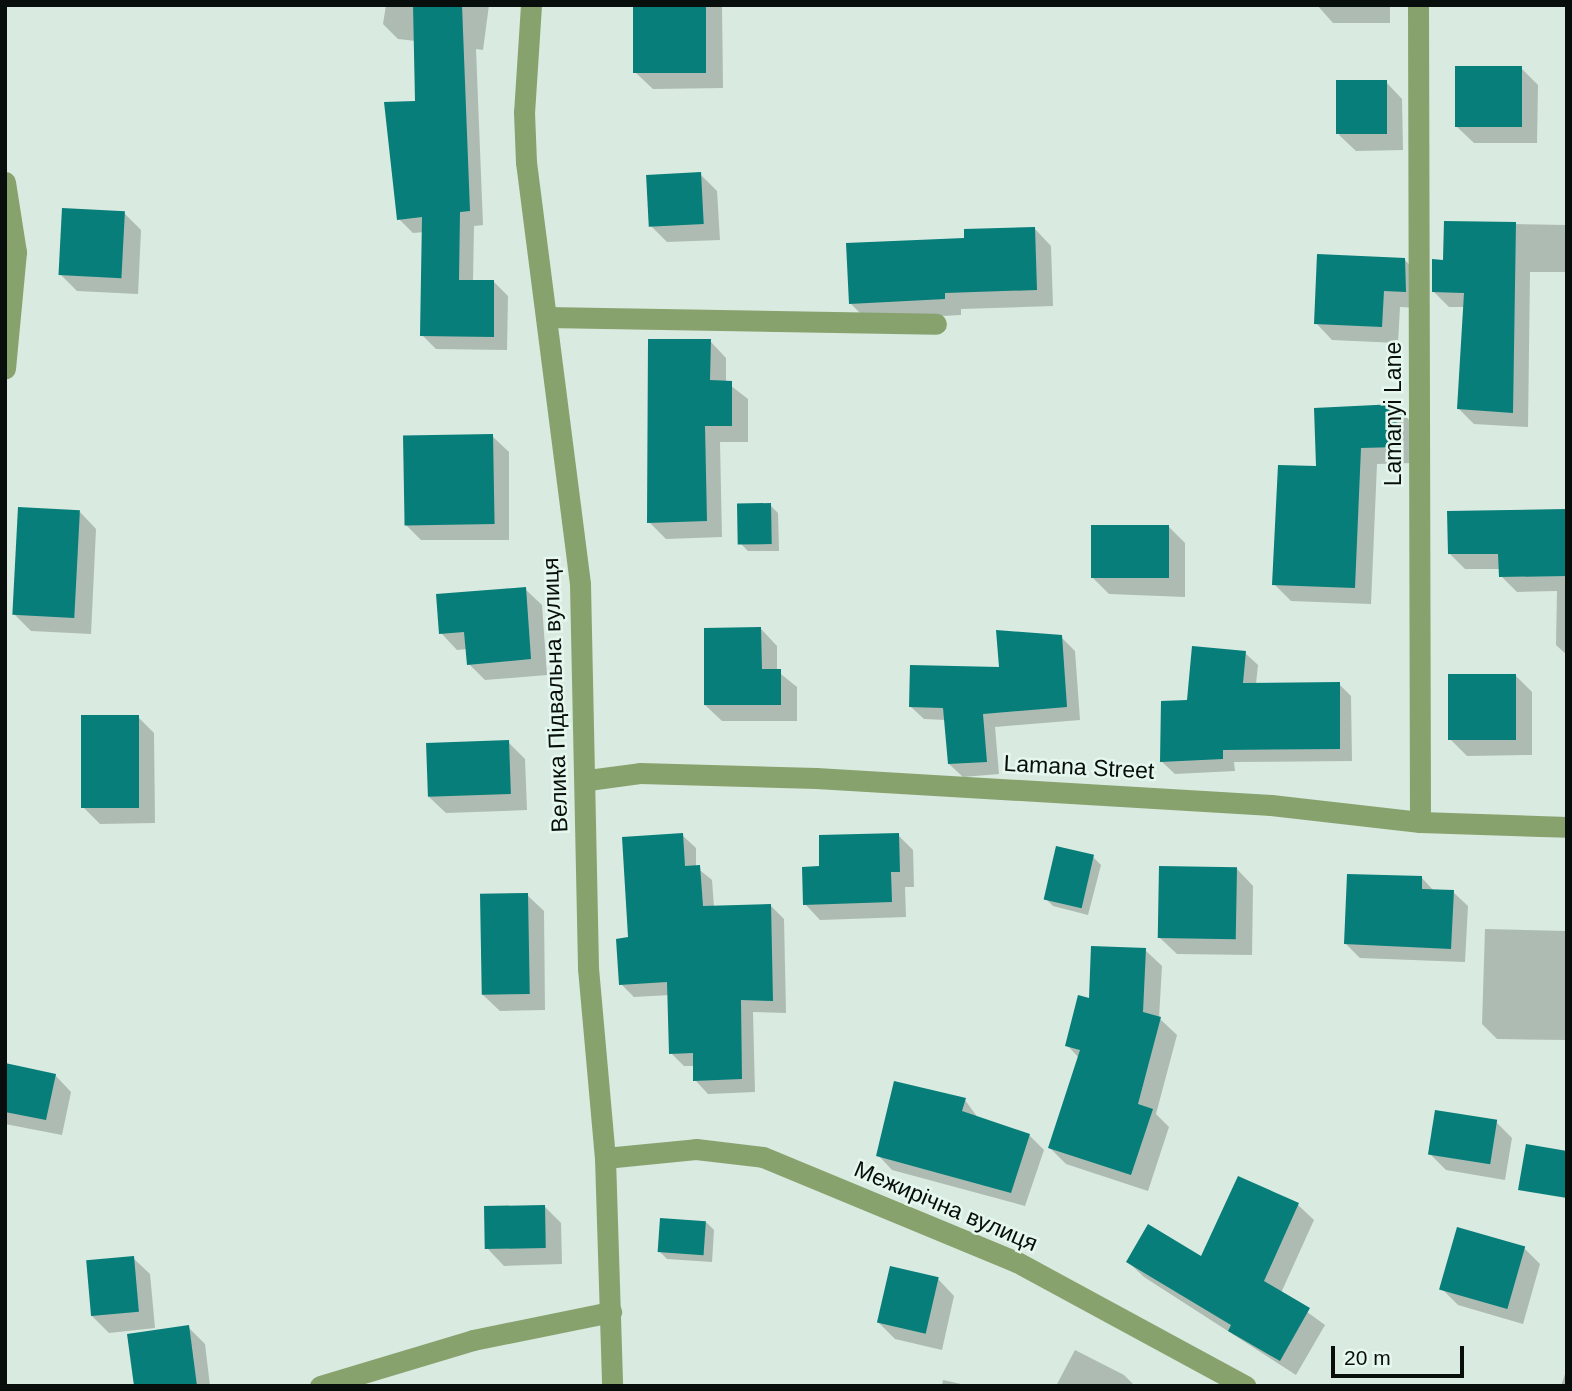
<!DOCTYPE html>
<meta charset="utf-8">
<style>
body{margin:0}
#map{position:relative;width:1572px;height:1391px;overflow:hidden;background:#d9eae0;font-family:Helvetica,sans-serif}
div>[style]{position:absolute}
.shadow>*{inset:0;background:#0003}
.building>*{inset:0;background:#077e79;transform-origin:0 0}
.lane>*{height:21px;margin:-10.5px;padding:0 10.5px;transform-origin:10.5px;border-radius:10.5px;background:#88a26e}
.street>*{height:21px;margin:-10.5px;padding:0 10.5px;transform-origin:10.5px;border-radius:10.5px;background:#88a26e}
span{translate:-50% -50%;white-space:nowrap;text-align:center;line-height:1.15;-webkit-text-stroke:5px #e6f8ed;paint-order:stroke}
.street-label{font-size:23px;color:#080e0b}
.frame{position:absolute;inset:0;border:7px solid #080e0b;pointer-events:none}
.scale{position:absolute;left:1331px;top:1346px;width:133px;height:32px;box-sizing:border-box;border:4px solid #080e0b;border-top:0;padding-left:9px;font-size:21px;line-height:24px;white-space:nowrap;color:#080e0b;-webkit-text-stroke:5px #e6f8ed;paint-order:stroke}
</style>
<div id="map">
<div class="shadow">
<div style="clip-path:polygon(386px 5px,489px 5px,483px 50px,476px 49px,483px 225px,474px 226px,473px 282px,494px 282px,508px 296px,507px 350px,436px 349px,422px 335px,424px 232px,413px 233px,399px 219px,417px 103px,416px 41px,398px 39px,383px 24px)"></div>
<div style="clip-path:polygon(635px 5px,722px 5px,723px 88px,653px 89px,636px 73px)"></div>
<div style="clip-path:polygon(1317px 5px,1390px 5px,1390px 23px,1333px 23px)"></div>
<div style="clip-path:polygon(1521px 68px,1538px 85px,1537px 143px,1474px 143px,1457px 127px)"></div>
<div style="clip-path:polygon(1386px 82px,1402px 99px,1403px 150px,1356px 151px,1339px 135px)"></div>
<div style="clip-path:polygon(700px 174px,717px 191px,720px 240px,667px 242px,651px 226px)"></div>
<div style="clip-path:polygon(124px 213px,141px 230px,138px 294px,77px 291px,60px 274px)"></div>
<div style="clip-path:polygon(1446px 223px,1567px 225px,1567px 272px,1530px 272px,1528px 427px,1474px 424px,1459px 409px,1465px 307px,1449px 307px,1434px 292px,1445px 262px)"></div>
<div style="clip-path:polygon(1035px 229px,1051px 246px,1053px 306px,961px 309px,961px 315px,867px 320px,850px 303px,966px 239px)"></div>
<div style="clip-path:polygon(1405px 260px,1421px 277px,1421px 308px,1400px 307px,1398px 343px,1332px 340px,1316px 323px)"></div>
<div style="clip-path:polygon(710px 341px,726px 358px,726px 382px,748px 399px,748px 442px,720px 442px,722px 537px,666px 539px,649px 522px)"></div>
<div style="clip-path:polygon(1396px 406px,1412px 423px,1414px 463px,1377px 464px,1371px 604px,1291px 601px,1274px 584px,1318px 467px)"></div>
<div style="clip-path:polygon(492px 436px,509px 452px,509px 540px,421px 540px,404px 523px)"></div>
<div style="clip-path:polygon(770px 505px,778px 513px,779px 551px,748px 551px,740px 543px)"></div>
<div style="clip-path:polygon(1567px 510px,1567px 655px,1556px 645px,1557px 591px,1517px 592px,1501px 576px,1501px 569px,1465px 569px,1449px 553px)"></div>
<div style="clip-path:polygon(80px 512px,96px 529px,91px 634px,31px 631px,15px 615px)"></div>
<div style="clip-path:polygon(1168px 526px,1185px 543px,1185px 597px,1109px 594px,1092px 577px)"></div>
<div style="clip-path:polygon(525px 589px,542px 605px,547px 675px,485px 680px,469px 664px,467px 649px,457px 650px,441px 633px)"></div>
<div style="clip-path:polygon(761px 629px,777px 646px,777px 671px,797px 687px,797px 721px,722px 721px,705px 705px)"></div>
<div style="clip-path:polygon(1061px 637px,1075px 651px,1080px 720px,995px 727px,999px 774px,963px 777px,949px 764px,946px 720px,924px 719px,910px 706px,1001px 669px)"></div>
<div style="clip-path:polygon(1245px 653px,1258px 665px,1256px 684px,1339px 684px,1351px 696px,1352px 761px,1234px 762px,1235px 771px,1175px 774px,1162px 762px,1189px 702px)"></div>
<div style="clip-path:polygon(1515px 675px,1532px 692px,1532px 755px,1467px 756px,1450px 739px)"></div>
<div style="clip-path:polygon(138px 717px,154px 733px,155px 823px,100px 824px,83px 807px)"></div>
<div style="clip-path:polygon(508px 742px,525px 759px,527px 810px,446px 813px,429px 797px)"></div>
<div style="clip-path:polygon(682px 835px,696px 848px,696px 867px,712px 880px,714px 907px,771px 906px,784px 919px,786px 1013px,753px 1012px,755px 1092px,708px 1094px,695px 1080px,695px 1066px,684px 1066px,671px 1053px,670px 995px,634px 997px,621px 984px,630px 939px)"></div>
<div style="clip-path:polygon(898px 835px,913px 850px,914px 887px,905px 887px,906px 917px,820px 920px,805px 904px,821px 868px)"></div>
<div style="clip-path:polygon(1093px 857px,1101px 865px,1088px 915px,1053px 906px,1045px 898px)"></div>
<div style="clip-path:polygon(1237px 869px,1253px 886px,1252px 955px,1177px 954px,1160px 938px)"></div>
<div style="clip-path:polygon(1422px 878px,1434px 891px,1453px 892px,1468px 906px,1465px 962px,1360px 958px,1345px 943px)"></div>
<div style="clip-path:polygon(527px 895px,544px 911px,545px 1010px,500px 1011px,483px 995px)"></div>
<div style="clip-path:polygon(1485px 929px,1567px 931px,1567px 1040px,1497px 1039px,1482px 1024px)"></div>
<div style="clip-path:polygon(1145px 950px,1162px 966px,1159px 1018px,1177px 1035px,1156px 1114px,1169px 1127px,1148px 1191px,1066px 1164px,1050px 1148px,1079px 1058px,1067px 1045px,1090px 1000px)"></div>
<div style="clip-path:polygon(5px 1065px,55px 1075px,71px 1092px,62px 1135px,5px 1124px)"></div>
<div style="clip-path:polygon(965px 1100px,978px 1118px,1029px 1135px,1044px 1150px,1025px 1206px,892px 1170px,878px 1155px)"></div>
<div style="clip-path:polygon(1496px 1122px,1512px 1138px,1505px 1180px,1446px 1170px,1429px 1153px)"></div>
<div style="clip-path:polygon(1239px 1178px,1298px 1205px,1314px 1220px,1281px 1293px,1325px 1325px,1296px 1375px,1144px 1277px,1128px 1262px,1202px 1258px)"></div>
<div style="clip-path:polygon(544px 1206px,561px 1223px,562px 1264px,504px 1266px,488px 1249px)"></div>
<div style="clip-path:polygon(706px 1222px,714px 1230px,712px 1262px,667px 1259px,659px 1251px)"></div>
<div style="clip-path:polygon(1524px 1248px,1540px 1264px,1523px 1324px,1458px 1305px,1441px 1288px)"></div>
<div style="clip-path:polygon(133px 1258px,150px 1274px,155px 1328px,109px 1333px,92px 1316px)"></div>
<div style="clip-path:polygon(938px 1279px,954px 1296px,942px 1350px,895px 1339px,879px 1323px)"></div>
<div style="clip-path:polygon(188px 1327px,205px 1344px,210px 1386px,136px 1386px)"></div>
<div style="clip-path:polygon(1075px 1350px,1124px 1375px,1135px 1386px,1056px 1386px)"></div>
<div style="clip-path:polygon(1567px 1368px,1567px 1386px,1561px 1386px)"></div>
<div style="clip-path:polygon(943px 1380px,970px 1386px,942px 1386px)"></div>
</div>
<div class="building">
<div style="clip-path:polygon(413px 5px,462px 5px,470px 211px,460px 212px,459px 280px,494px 280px,494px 337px,420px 336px,422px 217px,397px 220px,384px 102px,415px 101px)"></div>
<div style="left:633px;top:5px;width:73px;height:68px"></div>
<div style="left:1455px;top:66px;width:67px;height:61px"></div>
<div style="left:1387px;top:80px;width:54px;height:51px;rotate:90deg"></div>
<div style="left:701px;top:172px;width:52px;height:55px;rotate:87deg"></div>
<div style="left:62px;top:208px;width:63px;height:67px;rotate:3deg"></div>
<div style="clip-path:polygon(1444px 221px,1516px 222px,1513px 413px,1457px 409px,1464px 293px,1432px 292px,1432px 259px,1443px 260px)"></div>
<div style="clip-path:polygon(1035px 227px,1037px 290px,945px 293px,945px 299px,849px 304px,846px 243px,964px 238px,964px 229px)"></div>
<div style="clip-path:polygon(1317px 254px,1405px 258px,1406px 292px,1384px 291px,1382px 327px,1314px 324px)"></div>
<div style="clip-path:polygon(648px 339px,711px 339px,710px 380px,732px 381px,732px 426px,705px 426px,707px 521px,647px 523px)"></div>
<div style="clip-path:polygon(1396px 404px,1398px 447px,1361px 448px,1355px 588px,1272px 585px,1278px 465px,1316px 466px,1314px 408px)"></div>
<div style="left:493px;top:434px;width:90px;height:90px;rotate:89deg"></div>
<div style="left:771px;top:503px;width:41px;height:34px;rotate:89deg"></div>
<div style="left:18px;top:507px;width:62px;height:108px;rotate:3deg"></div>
<div style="clip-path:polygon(1567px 509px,1567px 576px,1499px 577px,1498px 554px,1448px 554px,1447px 511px)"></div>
<div style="left:1091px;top:525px;width:78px;height:53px"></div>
<div style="clip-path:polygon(526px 587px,531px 659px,467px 665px,464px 632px,439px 634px,436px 594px)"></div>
<div style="clip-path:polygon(761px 627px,762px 669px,781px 669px,781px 705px,704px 705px,704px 628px)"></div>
<div style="clip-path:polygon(996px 630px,1062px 635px,1067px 707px,983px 714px,987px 762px,948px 764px,943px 708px,909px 707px,910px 665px,999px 667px)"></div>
<div style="clip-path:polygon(1192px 646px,1246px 651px,1243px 683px,1340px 682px,1340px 749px,1223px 750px,1223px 759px,1160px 762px,1161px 701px,1187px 700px)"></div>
<div style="left:1448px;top:674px;width:68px;height:66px"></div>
<div style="left:81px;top:715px;width:58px;height:93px"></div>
<div style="left:509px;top:740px;width:54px;height:83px;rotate:88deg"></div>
<div style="clip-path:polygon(683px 833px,685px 866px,700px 865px,703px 906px,771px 904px,773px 1001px,741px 1000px,742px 1079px,693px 1081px,693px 1053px,669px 1054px,667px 982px,619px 985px,616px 939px,628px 937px,622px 837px)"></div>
<div style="clip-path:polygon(899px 833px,900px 872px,891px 872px,892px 902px,803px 905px,802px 867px,819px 866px,819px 835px)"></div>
<div style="left:1056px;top:846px;width:39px;height:55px;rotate:13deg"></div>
<div style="left:1159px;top:866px;width:78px;height:72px;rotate:1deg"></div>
<div style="clip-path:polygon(1347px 874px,1422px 876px,1422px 889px,1454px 890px,1451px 949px,1344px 944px)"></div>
<div style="left:528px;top:893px;width:101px;height:48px;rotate:89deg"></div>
<div style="clip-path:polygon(1091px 946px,1146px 948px,1143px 1012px,1161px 1017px,1138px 1104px,1153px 1109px,1131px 1175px,1048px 1148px,1080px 1050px,1065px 1046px,1078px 995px,1089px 998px)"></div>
<div style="clip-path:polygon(5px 1063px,56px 1074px,46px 1120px,5px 1112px)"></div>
<div style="clip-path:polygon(894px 1081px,966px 1098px,962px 1111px,1030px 1134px,1011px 1193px,876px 1156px)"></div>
<div style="left:1435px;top:1110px;width:63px;height:45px;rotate:9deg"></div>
<div style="clip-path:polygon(1526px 1144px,1567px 1151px,1567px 1198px,1518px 1190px)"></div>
<div style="clip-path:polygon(1238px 1176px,1299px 1203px,1264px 1281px,1310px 1308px,1280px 1361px,1228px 1331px,1231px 1325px,1126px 1262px,1148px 1224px,1201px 1256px)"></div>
<div style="left:545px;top:1205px;width:43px;height:61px;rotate:89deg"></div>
<div style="left:660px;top:1218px;width:46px;height:34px;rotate:4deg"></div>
<div style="left:1457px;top:1227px;width:71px;height:65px;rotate:16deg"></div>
<div style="left:134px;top:1256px;width:56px;height:48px;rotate:85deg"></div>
<div style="left:890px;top:1266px;width:50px;height:58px;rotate:13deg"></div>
<div style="clip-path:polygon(189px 1325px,197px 1386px,134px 1386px,127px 1334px)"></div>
</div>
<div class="lane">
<div style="left:546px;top:317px;width:390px;rotate:1deg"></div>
<div style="left:320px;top:1386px;width:160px;rotate:-16.7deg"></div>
<div style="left:473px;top:1340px;width:141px;rotate:-11.5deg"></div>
</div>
<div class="street">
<div style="left:531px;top:5px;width:107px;rotate:93.7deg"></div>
<div style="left:524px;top:112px;width:50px;rotate:87.7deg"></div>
<div style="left:526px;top:162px;width:425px;rotate:82.7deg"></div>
<div style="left:580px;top:584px;width:384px;rotate:88.8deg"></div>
<div style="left:588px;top:968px;width:191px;rotate:84.9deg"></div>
<div style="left:605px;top:1158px;width:228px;rotate:88.2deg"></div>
<div style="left:1418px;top:5px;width:817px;rotate:89.86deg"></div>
<div style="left:5px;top:182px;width:71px;rotate:81.1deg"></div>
<div style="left:16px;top:252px;width:117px;rotate:95.4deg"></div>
<div style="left:588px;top:780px;width:52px;rotate:-7.7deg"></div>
<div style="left:640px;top:773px;width:176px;rotate:1.6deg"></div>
<div style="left:816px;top:778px;width:456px;rotate:3.4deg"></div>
<div style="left:1271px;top:805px;width:150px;rotate:6.5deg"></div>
<div style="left:1420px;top:822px;width:147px;rotate:1.9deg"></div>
<div style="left:605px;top:1158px;width:91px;rotate:-5.6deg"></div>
<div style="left:696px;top:1149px;width:67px;rotate:6.8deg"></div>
<div style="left:763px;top:1157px;width:275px;rotate:22.5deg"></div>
<div style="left:1017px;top:1262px;width:260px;rotate:28.5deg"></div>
</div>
<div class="street-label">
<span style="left:1393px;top:414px;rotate:-90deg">Lamanyi Lane</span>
<span style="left:555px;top:695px;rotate:-92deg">Велика Підвальна вулиця</span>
<span style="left:1079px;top:767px;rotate:3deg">Lamana Street</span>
<span style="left:946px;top:1206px;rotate:23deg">Межирічна вулиця</span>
</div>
<div class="frame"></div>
<div class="scale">20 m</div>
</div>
